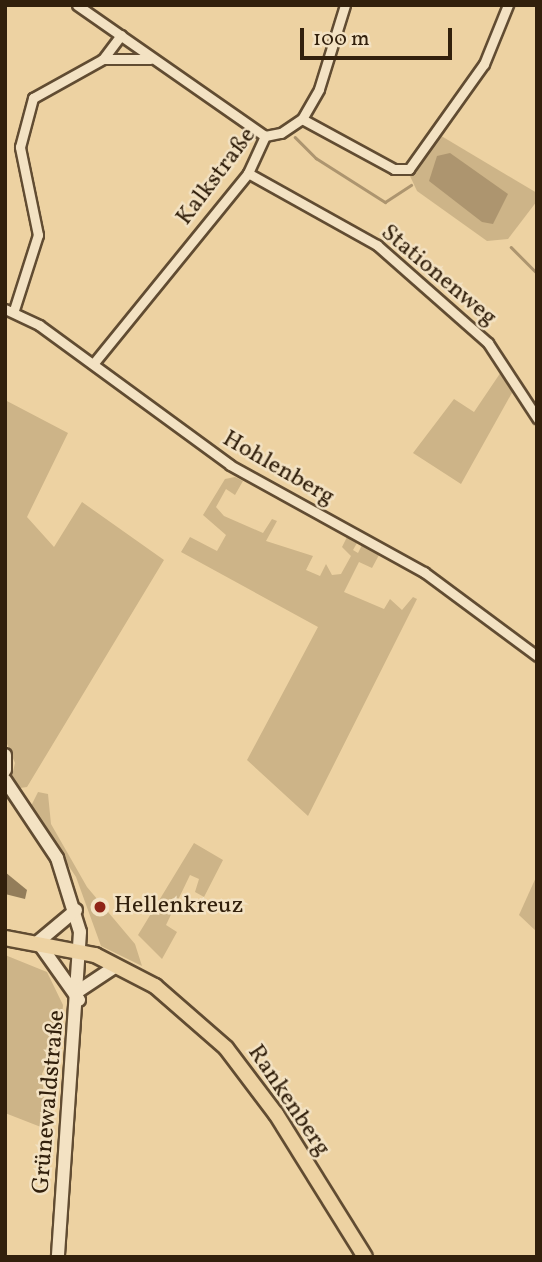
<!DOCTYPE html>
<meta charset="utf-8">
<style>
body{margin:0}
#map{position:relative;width:542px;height:1262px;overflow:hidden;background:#edd2a2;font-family:Vollkorn,serif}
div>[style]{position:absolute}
.green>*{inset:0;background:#cdb488}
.water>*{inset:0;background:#ad956f}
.stream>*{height:2.5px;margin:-1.25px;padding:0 1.25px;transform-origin:1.25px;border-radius:1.25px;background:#ad956f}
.building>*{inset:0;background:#937d5a}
.roads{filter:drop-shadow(2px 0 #614c32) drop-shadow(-2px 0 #614c32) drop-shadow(0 2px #614c32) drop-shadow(0 -2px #614c32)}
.street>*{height:9px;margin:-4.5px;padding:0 4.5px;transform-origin:4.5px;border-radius:4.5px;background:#f3e2c3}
.secondary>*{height:12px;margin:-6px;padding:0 6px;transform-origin:6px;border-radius:6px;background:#f3e2c3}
.primary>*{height:14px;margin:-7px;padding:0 7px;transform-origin:7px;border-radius:7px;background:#edd2a2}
.dots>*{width:19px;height:19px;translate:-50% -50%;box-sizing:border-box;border:4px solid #f3e2c3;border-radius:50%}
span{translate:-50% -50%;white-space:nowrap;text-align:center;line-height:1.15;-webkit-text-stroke:5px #f3e2c3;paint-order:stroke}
.street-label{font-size:24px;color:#32200c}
.poi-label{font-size:24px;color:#32200c}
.left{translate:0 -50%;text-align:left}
.frame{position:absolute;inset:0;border:7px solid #32200c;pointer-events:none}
.scale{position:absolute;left:300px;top:28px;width:152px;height:32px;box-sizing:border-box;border:4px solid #32200c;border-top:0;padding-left:9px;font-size:21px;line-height:24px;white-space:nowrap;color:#32200c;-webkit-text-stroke:5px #f3e2c3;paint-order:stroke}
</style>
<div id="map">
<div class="green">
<div style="clip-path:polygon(438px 134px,537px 193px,537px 201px,508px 239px,487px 241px,417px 191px,410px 176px)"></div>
<div style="clip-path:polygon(501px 372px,513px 391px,461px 484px,413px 453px,454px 399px,474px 412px)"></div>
<div style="clip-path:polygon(5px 400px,68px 433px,27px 517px,54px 547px,82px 502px,164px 560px,27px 787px,20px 788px,12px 776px,15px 763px,5px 739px)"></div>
<div style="clip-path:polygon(235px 477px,243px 481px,235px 495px,226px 489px,216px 507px,224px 516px,263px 533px,272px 519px,277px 521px,266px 541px,313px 556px,306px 570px,320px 576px,326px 564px,332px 575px,341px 574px,351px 556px,342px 547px,347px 537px,357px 543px,353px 550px,358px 553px,362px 545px,379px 555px,372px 568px,359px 562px,344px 592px,384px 609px,390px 599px,402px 610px,413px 597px,417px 599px,308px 816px,247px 760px,318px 627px,181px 552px,190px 537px,217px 551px,226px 535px,203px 515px,225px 479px)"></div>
<div style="clip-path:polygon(38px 792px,48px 794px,51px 824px,87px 887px,135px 944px,142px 966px,101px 946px,76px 877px,30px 808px)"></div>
<div style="clip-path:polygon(194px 843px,223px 860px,204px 897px,195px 892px,199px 879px,190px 875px,166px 925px,177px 932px,162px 959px,138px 935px)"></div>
<div style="clip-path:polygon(537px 875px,537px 932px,519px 915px)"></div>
<div style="clip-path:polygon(5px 955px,47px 972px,63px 1005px,59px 1053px,50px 1055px,42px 1074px,46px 1129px,5px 1113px)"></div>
</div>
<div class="water">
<div style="clip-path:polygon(450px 153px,508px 194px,493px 224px,482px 222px,429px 181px,437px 156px)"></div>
</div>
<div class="stream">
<div style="left:295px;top:137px;width:30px;rotate:45deg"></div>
<div style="left:316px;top:158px;width:82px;rotate:32.5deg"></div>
<div style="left:385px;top:202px;width:31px;rotate:-33deg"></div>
<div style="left:511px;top:247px;width:37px;rotate:45deg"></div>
</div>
<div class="building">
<div style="clip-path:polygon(5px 872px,27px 890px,25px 899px,5px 894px)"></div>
</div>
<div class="roads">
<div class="street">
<div style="left:77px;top:5px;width:229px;rotate:34.9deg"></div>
<div style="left:103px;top:59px;width:30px;rotate:-53deg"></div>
<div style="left:302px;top:119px;width:105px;rotate:28.5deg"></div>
<div style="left:394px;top:169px;width:15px"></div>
<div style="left:409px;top:169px;width:129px;rotate:-54.5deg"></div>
<div style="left:484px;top:64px;width:64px;rotate:-67.9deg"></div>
<div style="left:265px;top:136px;width:16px;rotate:-11deg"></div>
<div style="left:281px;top:133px;width:25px;rotate:-34deg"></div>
<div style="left:302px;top:119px;width:34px;rotate:-60deg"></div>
<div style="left:319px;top:89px;width:88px;rotate:-72.8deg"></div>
<div style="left:248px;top:173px;width:148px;rotate:29.2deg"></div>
<div style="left:377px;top:245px;width:148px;rotate:41.4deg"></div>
<div style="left:488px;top:343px;width:90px;rotate:56.8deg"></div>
<div style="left:5px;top:309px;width:38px;rotate:25deg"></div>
<div style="left:39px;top:325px;width:237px;rotate:36.2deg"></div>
<div style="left:230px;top:465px;width:222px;rotate:28.9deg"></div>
<div style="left:424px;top:572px;width:141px;rotate:36.6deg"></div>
<div style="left:14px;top:310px;width:79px;rotate:-72.3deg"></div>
<div style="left:38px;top:235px;width:90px;rotate:-101.6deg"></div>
<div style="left:20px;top:147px;width:51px;rotate:-75.1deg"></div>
<div style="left:33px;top:98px;width:80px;rotate:-29.1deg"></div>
<div style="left:103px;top:59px;width:47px"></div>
<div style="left:93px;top:364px;width:246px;rotate:-50.9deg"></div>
<div style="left:248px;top:173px;width:41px;rotate:-65.3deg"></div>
</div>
<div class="secondary">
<div style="left:5px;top:755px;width:15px;rotate:90deg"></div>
<div style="left:5px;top:780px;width:94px;rotate:56.3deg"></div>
<div style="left:57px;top:858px;width:77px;rotate:72.7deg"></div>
<div style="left:80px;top:932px;width:326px;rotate:93.9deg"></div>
<div style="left:76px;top:910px;width:50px;rotate:139.9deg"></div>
<div style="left:38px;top:942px;width:71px;rotate:54.7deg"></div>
<div style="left:80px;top:990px;width:43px;rotate:-33.7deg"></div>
</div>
<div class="primary">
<div style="left:5px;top:938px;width:92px;rotate:10.7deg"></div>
<div style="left:95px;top:955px;width:68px;rotate:27.3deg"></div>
<div style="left:155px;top:986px;width:94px;rotate:41.1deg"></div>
<div style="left:226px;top:1048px;width:83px;rotate:52.9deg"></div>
<div style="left:276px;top:1114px;width:168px;rotate:58.1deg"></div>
</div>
</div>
<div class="dots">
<div style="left:100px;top:907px;background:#8f2418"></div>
</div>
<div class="street-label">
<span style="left:217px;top:177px;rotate:-53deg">Kalkstraße</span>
<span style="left:438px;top:276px;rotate:40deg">Stationenweg</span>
<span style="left:278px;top:469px;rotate:30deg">Hohlenberg</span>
<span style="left:288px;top:1101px;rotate:56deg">Rankenberg</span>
<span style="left:50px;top:1102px;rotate:-85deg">Grünewaldstraße</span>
</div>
<div class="poi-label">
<span class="left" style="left:114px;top:907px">Hellenkreuz</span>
</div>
<div class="frame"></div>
<div class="scale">100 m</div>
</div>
